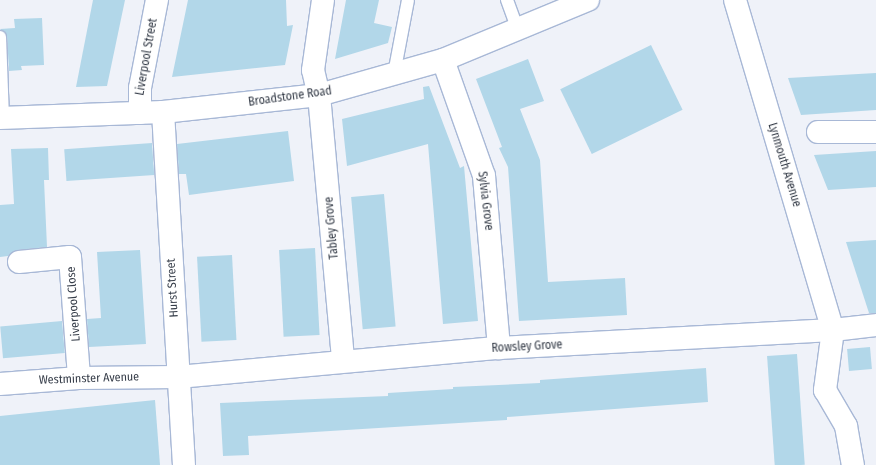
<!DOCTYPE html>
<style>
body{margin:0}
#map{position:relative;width:876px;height:465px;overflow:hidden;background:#eff2f9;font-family:"Fira Sans Condensed",sans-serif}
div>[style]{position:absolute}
.building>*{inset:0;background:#b2d7e9;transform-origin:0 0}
.roads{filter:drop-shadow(1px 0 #a8b8d6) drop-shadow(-1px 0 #a8b8d6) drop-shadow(0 1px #a8b8d6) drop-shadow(0 -1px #a8b8d6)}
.service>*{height:12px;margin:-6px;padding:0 6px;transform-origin:6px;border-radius:6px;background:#fff}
.minor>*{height:22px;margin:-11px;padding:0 11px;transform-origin:11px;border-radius:11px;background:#fff}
.secondary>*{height:22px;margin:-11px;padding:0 11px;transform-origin:11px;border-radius:11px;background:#fff}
span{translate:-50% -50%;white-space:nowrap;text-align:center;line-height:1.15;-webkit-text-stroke:3.5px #fff;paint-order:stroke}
.street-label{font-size:12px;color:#353c48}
</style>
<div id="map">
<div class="building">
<div style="clip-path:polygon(93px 0,125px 0,107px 86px,76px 87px)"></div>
<div style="clip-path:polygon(188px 0,286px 0,287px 26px,293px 25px,285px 65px,172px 77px)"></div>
<div style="clip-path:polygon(346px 0,379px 0,374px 23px,392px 27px,388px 43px,335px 59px)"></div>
<div style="clip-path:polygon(42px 18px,44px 65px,21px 66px,22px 70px,9px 71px,7px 36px,0 29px,15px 28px,14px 19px)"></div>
<div style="left:651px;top:45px;width:72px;height:101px;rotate:64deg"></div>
<div style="clip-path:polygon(528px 59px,544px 101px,520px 109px,540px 160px,548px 282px,625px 278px,627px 315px,519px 321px,508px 167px,499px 148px,502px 147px,476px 79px)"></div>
<div style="clip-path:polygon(876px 73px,876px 110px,801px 115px,788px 78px)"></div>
<div style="clip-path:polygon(429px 86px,460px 168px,464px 166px,478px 321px,443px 324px,428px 144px,347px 166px,342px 119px,424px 99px,423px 87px)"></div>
<div style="clip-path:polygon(288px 131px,294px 181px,189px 195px,186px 174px,179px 174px,177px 144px)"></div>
<div style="left:152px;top:143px;width:32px;height:88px;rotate:86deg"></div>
<div style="clip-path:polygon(48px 148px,49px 180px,44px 180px,47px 247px,18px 250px,8px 256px,0 257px,0 205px,14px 204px,11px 149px)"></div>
<div style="clip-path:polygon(876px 151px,876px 187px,828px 190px,814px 155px)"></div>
<div style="left:384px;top:194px;width:133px;height:33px;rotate:85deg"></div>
<div style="clip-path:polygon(876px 240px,876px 313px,869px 313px,846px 242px)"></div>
<div style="left:315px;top:248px;width:87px;height:36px;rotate:87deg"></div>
<div style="clip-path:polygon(140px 250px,146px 344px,89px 347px,87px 319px,101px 318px,97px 252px)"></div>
<div style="left:232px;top:255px;width:85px;height:35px;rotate:87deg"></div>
<div style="left:62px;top:321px;width:32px;height:62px;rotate:85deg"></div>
<div style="left:870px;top:347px;width:22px;height:23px;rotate:85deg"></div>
<div style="left:797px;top:354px;width:111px;height:30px;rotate:86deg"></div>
<div style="clip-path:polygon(706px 368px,708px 402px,507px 417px,507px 420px,248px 436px,249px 455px,223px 456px,220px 403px,388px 396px,388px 393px,453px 389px,453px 387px,540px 383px,540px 380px)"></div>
<div style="clip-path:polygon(155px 400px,160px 465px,0 465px,0 416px)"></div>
</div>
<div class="roads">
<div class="service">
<div style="left:507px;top:0;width:32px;rotate:70deg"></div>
<div style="left:0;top:37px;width:81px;rotate:87.9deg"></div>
<div style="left:394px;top:74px;width:75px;rotate:-79.3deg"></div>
</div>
<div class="minor">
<div style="left:323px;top:0;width:71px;rotate:98.1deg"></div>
<div style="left:313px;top:70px;width:26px;rotate:77deg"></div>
<div style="left:319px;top:95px;width:267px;rotate:84.8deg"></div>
<div style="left:735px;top:0;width:344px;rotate:73.5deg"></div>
<div style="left:833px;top:330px;width:61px;rotate:97.6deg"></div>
<div style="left:825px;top:390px;width:42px;rotate:59.7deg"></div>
<div style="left:846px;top:426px;width:40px;rotate:80deg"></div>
<div style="left:443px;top:60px;width:123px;rotate:70.5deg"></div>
<div style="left:484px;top:176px;width:173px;rotate:85deg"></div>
<div style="left:163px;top:112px;width:354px;rotate:86.6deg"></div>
<div style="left:140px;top:113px;width:25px;rotate:-90deg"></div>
<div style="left:140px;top:88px;width:90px;rotate:-79.1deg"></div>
<div style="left:818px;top:132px;width:58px"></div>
<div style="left:19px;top:262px;width:51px;rotate:-5.6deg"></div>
<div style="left:70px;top:257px;width:121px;rotate:85.7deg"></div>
<div style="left:0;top:384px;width:79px;rotate:-4.3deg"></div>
<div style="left:79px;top:378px;width:99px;rotate:-0.6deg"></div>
<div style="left:178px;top:377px;width:322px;rotate:-5.2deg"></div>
<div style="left:499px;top:348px;width:334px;rotate:-3.1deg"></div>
<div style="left:833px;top:330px;width:43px;rotate:-6.6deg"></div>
</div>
<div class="secondary">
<div style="left:0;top:118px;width:163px;rotate:-2.1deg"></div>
<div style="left:163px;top:112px;width:157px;rotate:-6.2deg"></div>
<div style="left:319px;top:95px;width:129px;rotate:-15.8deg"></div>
<div style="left:443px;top:60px;width:157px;rotate:-22.5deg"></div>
</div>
</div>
<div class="street-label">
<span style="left:147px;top:57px;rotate:-80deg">Liverpool Street</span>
<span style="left:290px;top:97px;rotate:-8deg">Broadstone Road</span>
<span style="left:784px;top:165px;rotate:73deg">Lynmouth Avenue</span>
<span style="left:485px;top:201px;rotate:83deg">Sylvia Grove</span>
<span style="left:332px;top:228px;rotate:-95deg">Tabley Grove</span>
<span style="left:173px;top:288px;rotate:-93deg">Hurst Street</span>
<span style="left:74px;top:304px;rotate:-94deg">Liverpool Close</span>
<span style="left:527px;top:347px;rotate:-3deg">Rowsley Grove</span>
<span style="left:89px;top:379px;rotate:-2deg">Westminster Avenue</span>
</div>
</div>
